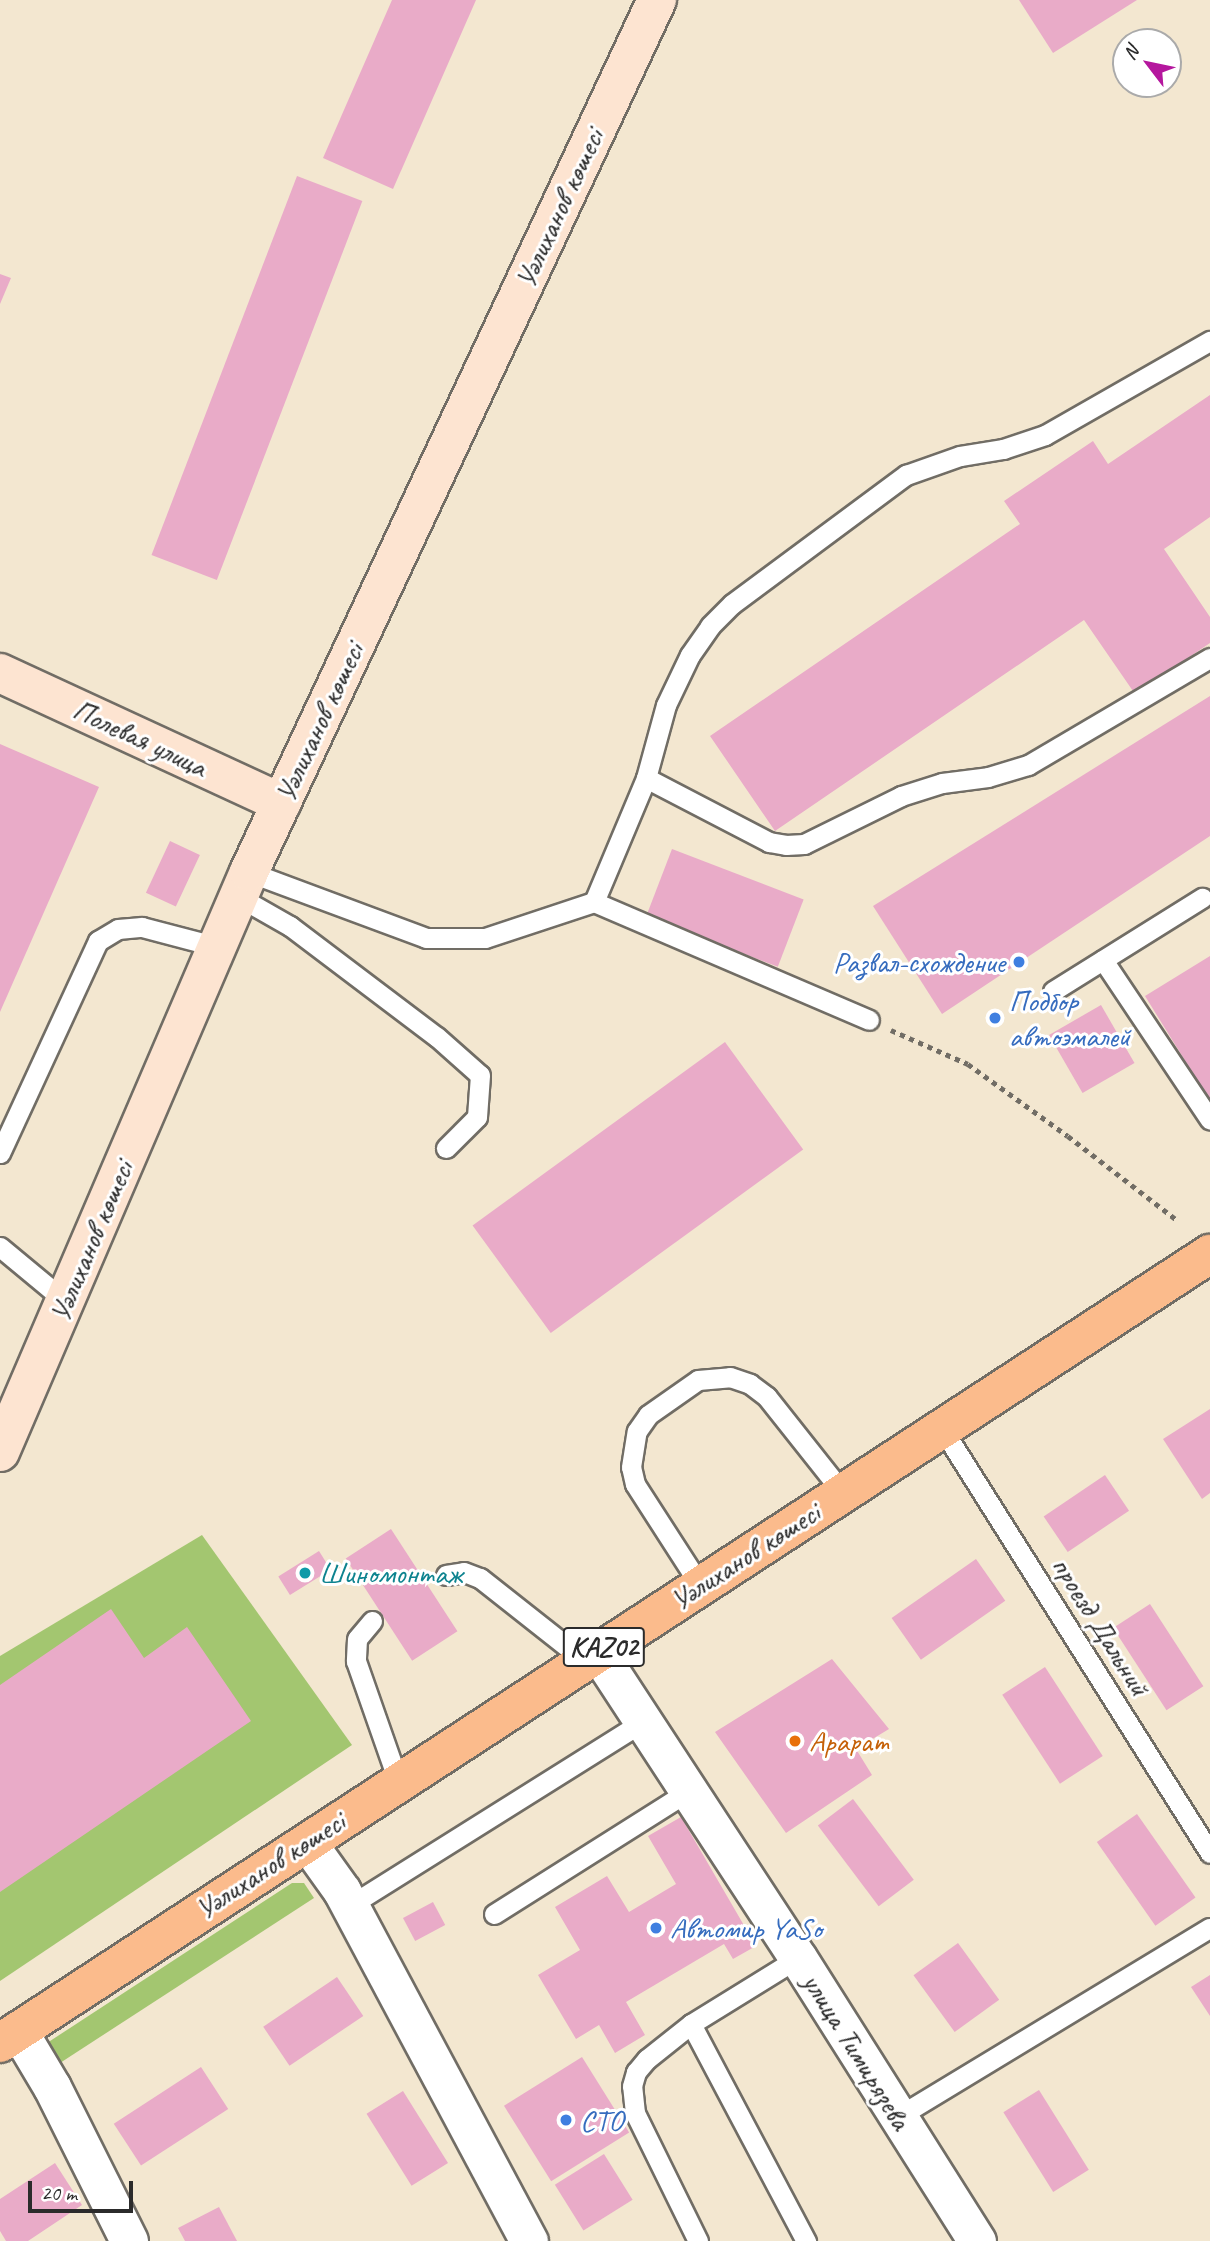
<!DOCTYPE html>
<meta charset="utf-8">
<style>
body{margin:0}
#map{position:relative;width:1210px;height:2241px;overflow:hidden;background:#f3e7d0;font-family:Caveat,sans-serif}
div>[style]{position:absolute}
.green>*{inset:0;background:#a3c670}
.building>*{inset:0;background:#e9abc8;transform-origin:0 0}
.path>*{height:4.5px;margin-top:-2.25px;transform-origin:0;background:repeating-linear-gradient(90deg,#716d65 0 5px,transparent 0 10px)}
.roads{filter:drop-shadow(2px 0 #716d65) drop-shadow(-2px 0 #716d65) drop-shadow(0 2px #716d65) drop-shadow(0 -2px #716d65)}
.lane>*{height:19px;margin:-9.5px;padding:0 9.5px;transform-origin:9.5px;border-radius:9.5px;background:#fff}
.street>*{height:37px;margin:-18.5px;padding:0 18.5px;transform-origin:18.5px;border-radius:18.5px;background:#fff}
.secondary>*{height:38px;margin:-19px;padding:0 19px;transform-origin:19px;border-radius:19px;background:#fde4d1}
.highway>*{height:38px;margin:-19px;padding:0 19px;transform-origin:19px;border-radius:19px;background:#fbbb8c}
.dots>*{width:19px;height:19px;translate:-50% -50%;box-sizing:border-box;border:4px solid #fff;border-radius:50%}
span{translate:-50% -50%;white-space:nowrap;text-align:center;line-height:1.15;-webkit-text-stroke:6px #fff;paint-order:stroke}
.shield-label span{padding:2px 5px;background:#fff;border:2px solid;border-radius:5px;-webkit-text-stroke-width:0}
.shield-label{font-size:28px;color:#2b2b2b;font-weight:700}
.street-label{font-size:30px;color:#2b2b2b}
.shop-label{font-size:30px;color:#366cbe}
.right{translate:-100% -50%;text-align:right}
.left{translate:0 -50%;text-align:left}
.culture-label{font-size:30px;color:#0d838f}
.food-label{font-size:30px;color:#c56008}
.north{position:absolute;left:1112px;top:28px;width:70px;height:70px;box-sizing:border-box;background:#fff;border:2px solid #aaa;border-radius:50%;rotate:302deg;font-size:19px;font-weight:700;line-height:28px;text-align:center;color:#2b2b2b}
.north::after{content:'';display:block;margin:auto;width:24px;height:32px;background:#b5179e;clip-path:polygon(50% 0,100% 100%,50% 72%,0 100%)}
.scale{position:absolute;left:28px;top:2181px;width:105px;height:32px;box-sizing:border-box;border:4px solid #2b2b2b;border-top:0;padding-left:9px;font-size:21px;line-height:24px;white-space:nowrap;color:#2b2b2b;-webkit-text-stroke:5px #fff;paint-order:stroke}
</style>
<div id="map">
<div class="green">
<div style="clip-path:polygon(202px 1535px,352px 1745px,0 1981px,0 1656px)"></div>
<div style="clip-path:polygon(292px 1883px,304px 1883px,314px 1898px,60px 2063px,47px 2043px)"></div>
</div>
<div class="building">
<div style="clip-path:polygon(392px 0,476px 0,393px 189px,323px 158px)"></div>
<div style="clip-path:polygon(1019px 0,1137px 0,1053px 53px)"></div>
<div style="left:297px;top:176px;width:70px;height:406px;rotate:21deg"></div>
<div style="clip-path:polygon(0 274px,11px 278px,0 304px)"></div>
<div style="clip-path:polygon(1210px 395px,1210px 517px,1164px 549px,1210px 617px,1210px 643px,1135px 694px,1084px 620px,775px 831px,710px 736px,1020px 524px,1004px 501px,1093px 441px,1108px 464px)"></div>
<div style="clip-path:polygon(1210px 696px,1210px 836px,942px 1014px,873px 906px)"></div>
<div style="clip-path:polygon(0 744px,99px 787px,0 1012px)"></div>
<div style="left:170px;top:841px;width:33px;height:57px;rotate:25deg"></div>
<div style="left:672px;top:849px;width:141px;height:72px;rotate:21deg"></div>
<div style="clip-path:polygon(1210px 956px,1210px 1101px,1145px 996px)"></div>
<div style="left:1101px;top:1005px;width:67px;height:60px;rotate:60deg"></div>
<div style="left:725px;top:1042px;width:133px;height:312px;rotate:54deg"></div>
<div style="clip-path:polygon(1210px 1409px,1210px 1493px,1202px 1499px,1163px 1439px)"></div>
<div style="left:1105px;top:1475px;width:43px;height:74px;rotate:56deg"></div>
<div style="left:391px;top:1529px;width:122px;height:54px;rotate:57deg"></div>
<div style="left:319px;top:1551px;width:22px;height:48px;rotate:58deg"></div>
<div style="left:976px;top:1559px;width:51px;height:103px;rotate:55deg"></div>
<div style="left:1150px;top:1604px;width:98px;height:44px;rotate:57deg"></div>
<div style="clip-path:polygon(111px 1609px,144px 1658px,187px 1627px,251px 1721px,0 1892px,0 1685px)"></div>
<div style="clip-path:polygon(832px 1659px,889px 1729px,856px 1749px,872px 1775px,786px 1833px,715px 1732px)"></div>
<div style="left:1045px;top:1667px;width:106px;height:51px;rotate:57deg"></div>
<div style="left:853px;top:1799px;width:101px;height:44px;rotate:53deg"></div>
<div style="left:1137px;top:1814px;width:102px;height:49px;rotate:55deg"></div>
<div style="clip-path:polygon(681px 1817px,756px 1946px,733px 1959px,724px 1944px,626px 2002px,645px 2035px,615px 2053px,599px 2025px,576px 2039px,538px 1975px,580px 1950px,555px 1907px,607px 1876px,629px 1912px,676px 1884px,648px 1836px)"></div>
<div style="left:433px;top:1902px;width:26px;height:34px;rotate:62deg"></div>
<div style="left:958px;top:1943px;width:70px;height:55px;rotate:54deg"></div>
<div style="clip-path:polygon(1210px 1975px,1210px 2016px,1191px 1987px)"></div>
<div style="left:337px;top:1977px;width:47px;height:89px;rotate:56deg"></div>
<div style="left:582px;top:2057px;width:89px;height:92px;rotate:58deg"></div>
<div style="left:201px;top:2067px;width:50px;height:104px;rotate:57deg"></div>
<div style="left:1039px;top:2090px;width:94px;height:42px;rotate:58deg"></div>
<div style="left:403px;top:2091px;width:85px;height:43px;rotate:58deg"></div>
<div style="left:604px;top:2154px;width:54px;height:58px;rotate:58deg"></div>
<div style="clip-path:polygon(55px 2163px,82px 2205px,28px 2241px,6px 2241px,0 2231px,0 2199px)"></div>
<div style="clip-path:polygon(219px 2207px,237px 2241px,185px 2241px,178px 2228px)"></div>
</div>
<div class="path">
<div style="left:891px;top:1030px;width:84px;rotate:23.8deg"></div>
<div style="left:968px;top:1064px;width:123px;rotate:35.8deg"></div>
<div style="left:1068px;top:1136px;width:138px;rotate:37.6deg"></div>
</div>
<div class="roads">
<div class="lane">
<div style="left:646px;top:778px;width:139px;rotate:27.5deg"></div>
<div style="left:769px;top:842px;width:17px;rotate:10deg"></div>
<div style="left:786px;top:845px;width:18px;rotate:-3deg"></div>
<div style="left:804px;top:844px;width:108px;rotate:-26.3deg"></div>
<div style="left:901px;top:796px;width:43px;rotate:-17.6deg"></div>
<div style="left:942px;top:783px;width:46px;rotate:-7.4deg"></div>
<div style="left:988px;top:777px;width:42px;rotate:-16.7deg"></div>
<div style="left:1028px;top:765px;width:211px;rotate:-30.5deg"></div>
<div style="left:249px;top:872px;width:189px;rotate:20.4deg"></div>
<div style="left:426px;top:938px;width:59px"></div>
<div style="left:485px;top:938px;width:115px;rotate:-18.3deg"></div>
<div style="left:594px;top:902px;width:134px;rotate:-67.2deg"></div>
<div style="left:646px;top:778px;width:76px;rotate:-74.7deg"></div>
<div style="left:666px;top:705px;width:55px;rotate:-64.4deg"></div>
<div style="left:690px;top:655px;width:35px;rotate:-55deg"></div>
<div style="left:710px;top:626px;width:31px;rotate:-45deg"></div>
<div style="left:732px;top:604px;width:217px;rotate:-36.6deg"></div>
<div style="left:906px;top:475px;width:57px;rotate:-19.4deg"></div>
<div style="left:960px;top:456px;width:44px;rotate:-9.2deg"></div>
<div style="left:1003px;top:449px;width:44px;rotate:-18.4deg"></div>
<div style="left:1045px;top:435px;width:190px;rotate:-29.7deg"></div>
<div style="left:239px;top:897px;width:59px;rotate:29.6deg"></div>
<div style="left:290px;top:926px;width:184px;rotate:37.1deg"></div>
<div style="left:437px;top:1037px;width:57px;rotate:41.5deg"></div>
<div style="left:480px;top:1075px;width:42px;rotate:94.1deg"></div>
<div style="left:477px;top:1117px;width:44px;rotate:135deg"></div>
<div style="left:594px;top:902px;width:299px;rotate:23.2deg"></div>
<div style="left:1103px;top:960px;width:192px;rotate:56.2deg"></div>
<div style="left:1053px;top:991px;width:176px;rotate:-32deg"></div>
<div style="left:0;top:1153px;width:234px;rotate:-65.2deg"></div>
<div style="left:98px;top:941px;width:23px;rotate:-31deg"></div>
<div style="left:118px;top:929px;width:24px;rotate:-5deg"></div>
<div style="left:142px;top:927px;width:79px;rotate:14.7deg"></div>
<div style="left:0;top:1247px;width:85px;rotate:39.7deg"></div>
<div style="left:943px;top:1430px;width:500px;rotate:57.74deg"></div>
<div style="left:446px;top:1575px;width:18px;rotate:-9deg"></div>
<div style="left:464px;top:1572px;width:17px;rotate:21deg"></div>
<div style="left:480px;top:1578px;width:132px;rotate:38.3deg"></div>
<div style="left:700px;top:1585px;width:120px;rotate:-122.8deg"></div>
<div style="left:635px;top:1484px;width:17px;rotate:-103deg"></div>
<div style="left:631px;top:1467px;width:36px;rotate:-81deg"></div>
<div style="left:637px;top:1431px;width:19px;rotate:-55deg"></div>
<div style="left:648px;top:1415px;width:61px;rotate:-35deg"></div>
<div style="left:698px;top:1380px;width:32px;rotate:-5deg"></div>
<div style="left:730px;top:1377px;width:21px;rotate:19deg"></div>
<div style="left:750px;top:1384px;width:21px;rotate:37deg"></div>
<div style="left:767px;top:1397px;width:122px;rotate:51.6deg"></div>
<div style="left:372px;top:1621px;width:23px;rotate:130deg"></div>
<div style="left:357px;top:1639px;width:22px;rotate:93deg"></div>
<div style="left:356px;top:1661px;width:127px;rotate:70.7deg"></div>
<div style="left:349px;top:1906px;width:346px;rotate:-32.1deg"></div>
<div style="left:494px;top:1914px;width:228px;rotate:-32.3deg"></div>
<div style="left:691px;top:2024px;width:246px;rotate:62.1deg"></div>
<div style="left:899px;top:2116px;width:363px;rotate:-31.2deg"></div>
<div style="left:698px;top:2241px;width:143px;rotate:-116.2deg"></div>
<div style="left:635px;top:2113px;width:27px;rotate:-96deg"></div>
<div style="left:632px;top:2086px;width:15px;rotate:-74deg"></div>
<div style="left:636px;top:2072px;width:17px;rotate:-50deg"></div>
<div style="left:647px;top:2059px;width:56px;rotate:-38.5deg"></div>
<div style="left:691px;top:2024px;width:126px;rotate:-31.7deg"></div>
</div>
<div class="street">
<div style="left:597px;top:1651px;width:367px;rotate:56.8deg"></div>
<div style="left:798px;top:1958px;width:335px;rotate:57.7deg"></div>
<div style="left:307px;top:1842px;width:60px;rotate:54.5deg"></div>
<div style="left:342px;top:1891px;width:397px;rotate:61.9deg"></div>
<div style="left:18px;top:2030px;width:66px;rotate:59.2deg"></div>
<div style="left:52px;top:2087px;width:172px;rotate:63.4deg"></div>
</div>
<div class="secondary">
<div style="left:0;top:673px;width:310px;rotate:24.8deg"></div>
<div style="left:0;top:1452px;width:631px;rotate:-66.77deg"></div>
<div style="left:249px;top:872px;width:963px;rotate:-64.93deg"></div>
</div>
<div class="highway">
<div style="left:0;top:2043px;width:1445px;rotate:-33.11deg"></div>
</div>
</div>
<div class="dots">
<div style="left:1019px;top:962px;background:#3f7fe0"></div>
<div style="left:995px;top:1018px;background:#3f7fe0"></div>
<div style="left:305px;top:1573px;background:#0f9aa8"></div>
<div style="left:795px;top:1741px;background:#e8710a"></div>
<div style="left:656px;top:1928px;background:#3f7fe0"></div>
<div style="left:566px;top:2120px;background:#3f7fe0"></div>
</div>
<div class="shield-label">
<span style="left:604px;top:1647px">KАZ02</span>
</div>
<div class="street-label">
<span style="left:559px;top:208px;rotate:-65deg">Уәлиханов көшесі</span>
<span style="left:319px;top:722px;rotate:-65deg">Уәлиханов көшесі</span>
<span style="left:140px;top:738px;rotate:25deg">Полевая улица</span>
<span style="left:91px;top:1241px;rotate:-67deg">Уәлиханов көшесі</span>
<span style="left:745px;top:1556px;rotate:-33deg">Уәлиханов көшесі</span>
<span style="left:1101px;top:1626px;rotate:58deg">проезд Дальний</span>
<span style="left:270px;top:1865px;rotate:-33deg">Уәлиханов көшесі</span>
<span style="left:857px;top:2051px;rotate:58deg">улица Тимирязева</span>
</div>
<div class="shop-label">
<span class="right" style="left:1005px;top:962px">Развал-схождение</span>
<span class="left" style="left:1009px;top:1018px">Подбор<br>автоэмалей</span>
<span class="left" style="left:670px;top:1928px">Автомир YaSo</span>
<span class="left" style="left:580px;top:2120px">СТО</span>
</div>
<div class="culture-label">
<span class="left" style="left:319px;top:1573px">Шиномонтаж</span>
</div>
<div class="food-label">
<span class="left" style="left:809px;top:1741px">Арарат</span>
</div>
<div class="north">N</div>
<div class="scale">20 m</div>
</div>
